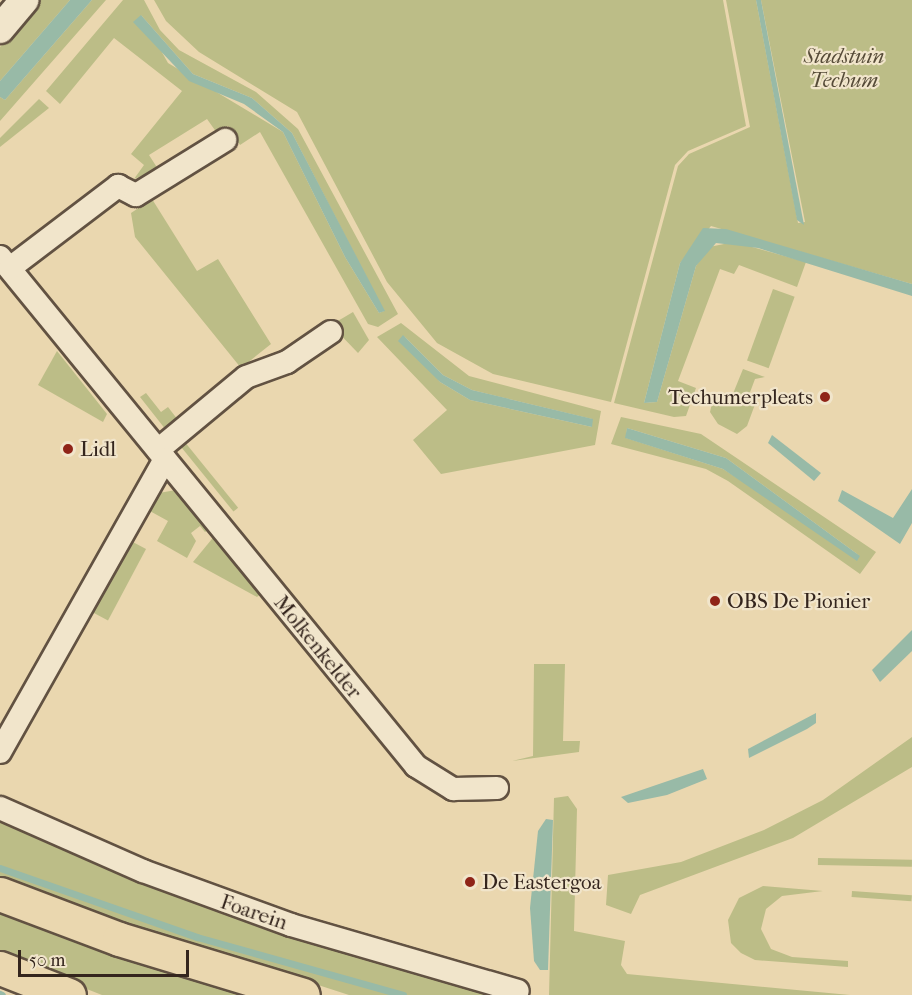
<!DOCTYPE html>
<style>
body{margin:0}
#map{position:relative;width:912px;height:995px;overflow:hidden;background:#ead7af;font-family:"IM FELL French Canon",serif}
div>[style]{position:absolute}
.green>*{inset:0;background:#bcbd87;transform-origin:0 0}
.water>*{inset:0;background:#98baa7}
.stream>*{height:7px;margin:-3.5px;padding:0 3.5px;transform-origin:3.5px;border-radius:3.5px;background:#98baa7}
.roads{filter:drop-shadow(2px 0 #625242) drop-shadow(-2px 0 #625242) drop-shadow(0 2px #625242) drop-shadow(0 -2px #625242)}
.minor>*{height:22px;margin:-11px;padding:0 11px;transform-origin:11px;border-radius:11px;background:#f1e5cb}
.tertiary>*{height:28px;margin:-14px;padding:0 14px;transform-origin:14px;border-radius:14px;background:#f1e5cb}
.primary>*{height:33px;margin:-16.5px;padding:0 16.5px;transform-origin:16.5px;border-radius:16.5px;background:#ead7af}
.dots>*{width:16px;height:16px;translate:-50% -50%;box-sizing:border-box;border:3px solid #f1e5cb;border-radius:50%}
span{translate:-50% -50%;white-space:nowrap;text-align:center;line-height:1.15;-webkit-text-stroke:4.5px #f1e5cb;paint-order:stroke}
.park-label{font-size:21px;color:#564b38;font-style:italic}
.poi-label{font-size:21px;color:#34251d}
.right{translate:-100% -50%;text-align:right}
.left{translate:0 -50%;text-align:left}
.street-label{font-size:21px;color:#34251d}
.scale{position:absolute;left:18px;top:950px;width:171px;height:27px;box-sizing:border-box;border:3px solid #34251d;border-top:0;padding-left:8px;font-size:18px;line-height:21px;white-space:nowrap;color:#34251d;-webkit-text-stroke:4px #f1e5cb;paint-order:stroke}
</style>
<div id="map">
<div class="green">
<div style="clip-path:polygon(40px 0,70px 0,0 81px,0 47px)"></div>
<div style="clip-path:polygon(92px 0,106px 0,0 121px,0 97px,5px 100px)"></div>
<div style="clip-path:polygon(evenodd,123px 0,144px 0,160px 30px,179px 50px,256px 92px,298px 129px,398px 314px,378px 327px,368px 324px,260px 132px,240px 145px,228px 126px,217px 133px,207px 119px,149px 155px,158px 169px,134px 179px,144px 165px,131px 154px,182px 91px,114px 38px,60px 104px,46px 91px,123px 0,141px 15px,193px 74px,252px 98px,292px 133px,384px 311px,379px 313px,345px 257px,283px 132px,168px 63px,141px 15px)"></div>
<div style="clip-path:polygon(154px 0,723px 0,746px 126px,688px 151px,675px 165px,611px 402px,493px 374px,437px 343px,387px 282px,297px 112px,199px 52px,166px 21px)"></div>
<div style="clip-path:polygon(726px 0,756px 0,798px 223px,805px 222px,761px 0,912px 0,912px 284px,711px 226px,680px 263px,644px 403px,657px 402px,696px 266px,709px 247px,734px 242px,806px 262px,797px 287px,739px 265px,734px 274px,720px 269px,678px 381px,696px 388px,686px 416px,674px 417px,614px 403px,678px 166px,689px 154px,750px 127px)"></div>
<div style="clip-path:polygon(39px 99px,49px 108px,0 147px,0 138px)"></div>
<div style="clip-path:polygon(152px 199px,197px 271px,218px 259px,271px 344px,241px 368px,135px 237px,131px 213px)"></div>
<div style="left:773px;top:289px;width:23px;height:76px;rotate:20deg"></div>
<div style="clip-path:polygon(353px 312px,369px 340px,358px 353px,331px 325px)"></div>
<div style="clip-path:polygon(evenodd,401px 323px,469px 376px,601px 411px,595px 445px,441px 474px,413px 440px,447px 410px,377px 337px,401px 323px,404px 336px,443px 375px,472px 390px,592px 419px,592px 427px,470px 400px,440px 382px,404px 336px)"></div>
<div style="clip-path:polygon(57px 351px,107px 414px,103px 422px,38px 385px)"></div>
<div style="clip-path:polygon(743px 369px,765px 377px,755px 379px,749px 395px,757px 399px,747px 426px,737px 434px,718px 424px,710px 412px,714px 395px,730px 401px)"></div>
<div style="clip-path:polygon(146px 393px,161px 412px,168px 407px,178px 420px,166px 430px,140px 397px)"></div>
<div style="clip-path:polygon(evenodd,621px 417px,701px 434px,876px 552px,860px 574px,728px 481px,706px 469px,611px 444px,621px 417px,627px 428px,726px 458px,860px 556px,723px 469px,626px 438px,627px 428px)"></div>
<div style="left:184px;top:441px;width:86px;height:6px;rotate:51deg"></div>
<div style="clip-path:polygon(176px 490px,211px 528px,205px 532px,200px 526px,191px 533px,196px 541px,187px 558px,157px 541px,168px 521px,148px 510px,159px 493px)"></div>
<div style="clip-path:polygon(216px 534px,263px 592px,257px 597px,193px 562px)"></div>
<div style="left:131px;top:541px;width:17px;height:81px;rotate:28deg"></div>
<div style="clip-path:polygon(534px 664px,565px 664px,563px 741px,580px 741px,579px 752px,512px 761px,533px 756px)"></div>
<div style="clip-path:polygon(912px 737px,912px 767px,793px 838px,640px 895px,631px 914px,606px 905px,608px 875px,681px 862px,764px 830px,823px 800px)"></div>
<div style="clip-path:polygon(568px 796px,577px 809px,574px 931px,625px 941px,621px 965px,627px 974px,850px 995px,549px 995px,554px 798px)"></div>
<div style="clip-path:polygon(0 820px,152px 888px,264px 929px,491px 995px,349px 995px,0 882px)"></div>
<div style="left:818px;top:858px;width:94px;height:7px;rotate:1deg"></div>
<div style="clip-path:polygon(763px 886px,823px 891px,782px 896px,766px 909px,761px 929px,771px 949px,792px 957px,848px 961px,848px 967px,755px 960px,741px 953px,731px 943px,728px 920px,739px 898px)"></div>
<div style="left:852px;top:891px;width:60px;height:6px;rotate:4deg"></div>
<div style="clip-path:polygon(0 908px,258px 995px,102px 995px,0 955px)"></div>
</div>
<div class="water">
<div style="clip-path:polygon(70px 0,92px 0,5px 100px,0 97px,0 81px)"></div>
<div style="clip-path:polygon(756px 0,761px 0,804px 225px,797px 220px)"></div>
<div style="clip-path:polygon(141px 15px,193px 74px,252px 98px,292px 133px,385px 311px,379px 313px,345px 257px,283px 132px,244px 104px,189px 81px,133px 22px)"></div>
<div style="clip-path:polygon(703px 228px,726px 229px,912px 284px,912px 296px,758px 248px,716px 243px,696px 266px,657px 402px,644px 403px,680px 263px)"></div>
<div style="clip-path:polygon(403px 335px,443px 375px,472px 390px,593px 419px,592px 427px,470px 400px,440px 382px,398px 341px)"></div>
<div style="clip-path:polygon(627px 428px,726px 458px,860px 556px,857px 561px,723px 469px,625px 438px)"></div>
<div style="clip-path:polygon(772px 435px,821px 473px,814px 481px,768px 443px)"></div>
<div style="clip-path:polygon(912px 489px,912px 523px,900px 544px,838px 501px,842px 490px,893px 518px)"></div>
<div style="clip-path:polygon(912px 630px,912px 651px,880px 682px,872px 670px)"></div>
<div style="clip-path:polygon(816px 713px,816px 723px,807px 729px,749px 758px,748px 749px)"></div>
<div style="clip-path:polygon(703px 769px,707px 779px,667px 795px,628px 803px,621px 797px)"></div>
<div style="clip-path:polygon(546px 819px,553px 820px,548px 970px,540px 970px,534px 961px,530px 908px,538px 831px)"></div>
</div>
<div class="stream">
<div style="left:0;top:868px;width:209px;rotate:19.3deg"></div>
<div style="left:197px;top:937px;width:214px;rotate:15.7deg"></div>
<div style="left:0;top:994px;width:2px;rotate:27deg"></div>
</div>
<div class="roads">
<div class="minor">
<div style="left:0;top:257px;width:657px;rotate:50.74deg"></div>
<div style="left:416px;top:766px;width:44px;rotate:31.9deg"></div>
<div style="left:453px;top:789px;width:44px;rotate:-1.3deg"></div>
<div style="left:10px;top:268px;width:136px;rotate:-37.2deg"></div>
<div style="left:118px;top:186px;width:20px;rotate:27deg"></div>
<div style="left:136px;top:195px;width:105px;rotate:-31.7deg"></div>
<div style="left:158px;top:450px;width:114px;rotate:-39.7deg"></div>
<div style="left:246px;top:377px;width:44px;rotate:-20.1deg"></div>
<div style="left:287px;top:362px;width:53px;rotate:-34.3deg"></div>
<div style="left:0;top:752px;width:336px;rotate:-60.6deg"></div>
<div style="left:0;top:808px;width:156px;rotate:23.8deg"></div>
<div style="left:143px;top:871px;width:158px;rotate:20deg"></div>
<div style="left:291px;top:925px;width:236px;rotate:16.2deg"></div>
</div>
<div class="tertiary">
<div style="left:0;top:29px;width:38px;rotate:-50deg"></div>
</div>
<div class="primary">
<div style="left:0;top:894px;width:127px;rotate:20.7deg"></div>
<div style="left:119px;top:939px;width:192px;rotate:16.9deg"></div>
<div style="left:0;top:968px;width:74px;rotate:21.4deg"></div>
</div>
</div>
<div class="dots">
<div style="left:825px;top:397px;background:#8f2418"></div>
<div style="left:68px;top:449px;background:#8f2418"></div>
<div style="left:715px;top:601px;background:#8f2418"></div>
<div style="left:470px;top:882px;background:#8f2418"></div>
</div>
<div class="park-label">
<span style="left:844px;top:68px">Stadstuin<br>Techum</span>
</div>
<div class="poi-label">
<span class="right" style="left:813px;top:397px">Techumerpleats</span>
<span class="left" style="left:80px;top:449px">Lidl</span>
<span class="left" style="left:727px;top:601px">OBS De Pionier</span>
<span class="left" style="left:482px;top:882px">De Eastergoa</span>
</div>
<div class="street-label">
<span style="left:318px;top:647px;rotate:51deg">Molkenkelder</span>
<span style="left:254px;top:912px;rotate:19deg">Foarein</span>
</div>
<div class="scale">50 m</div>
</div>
